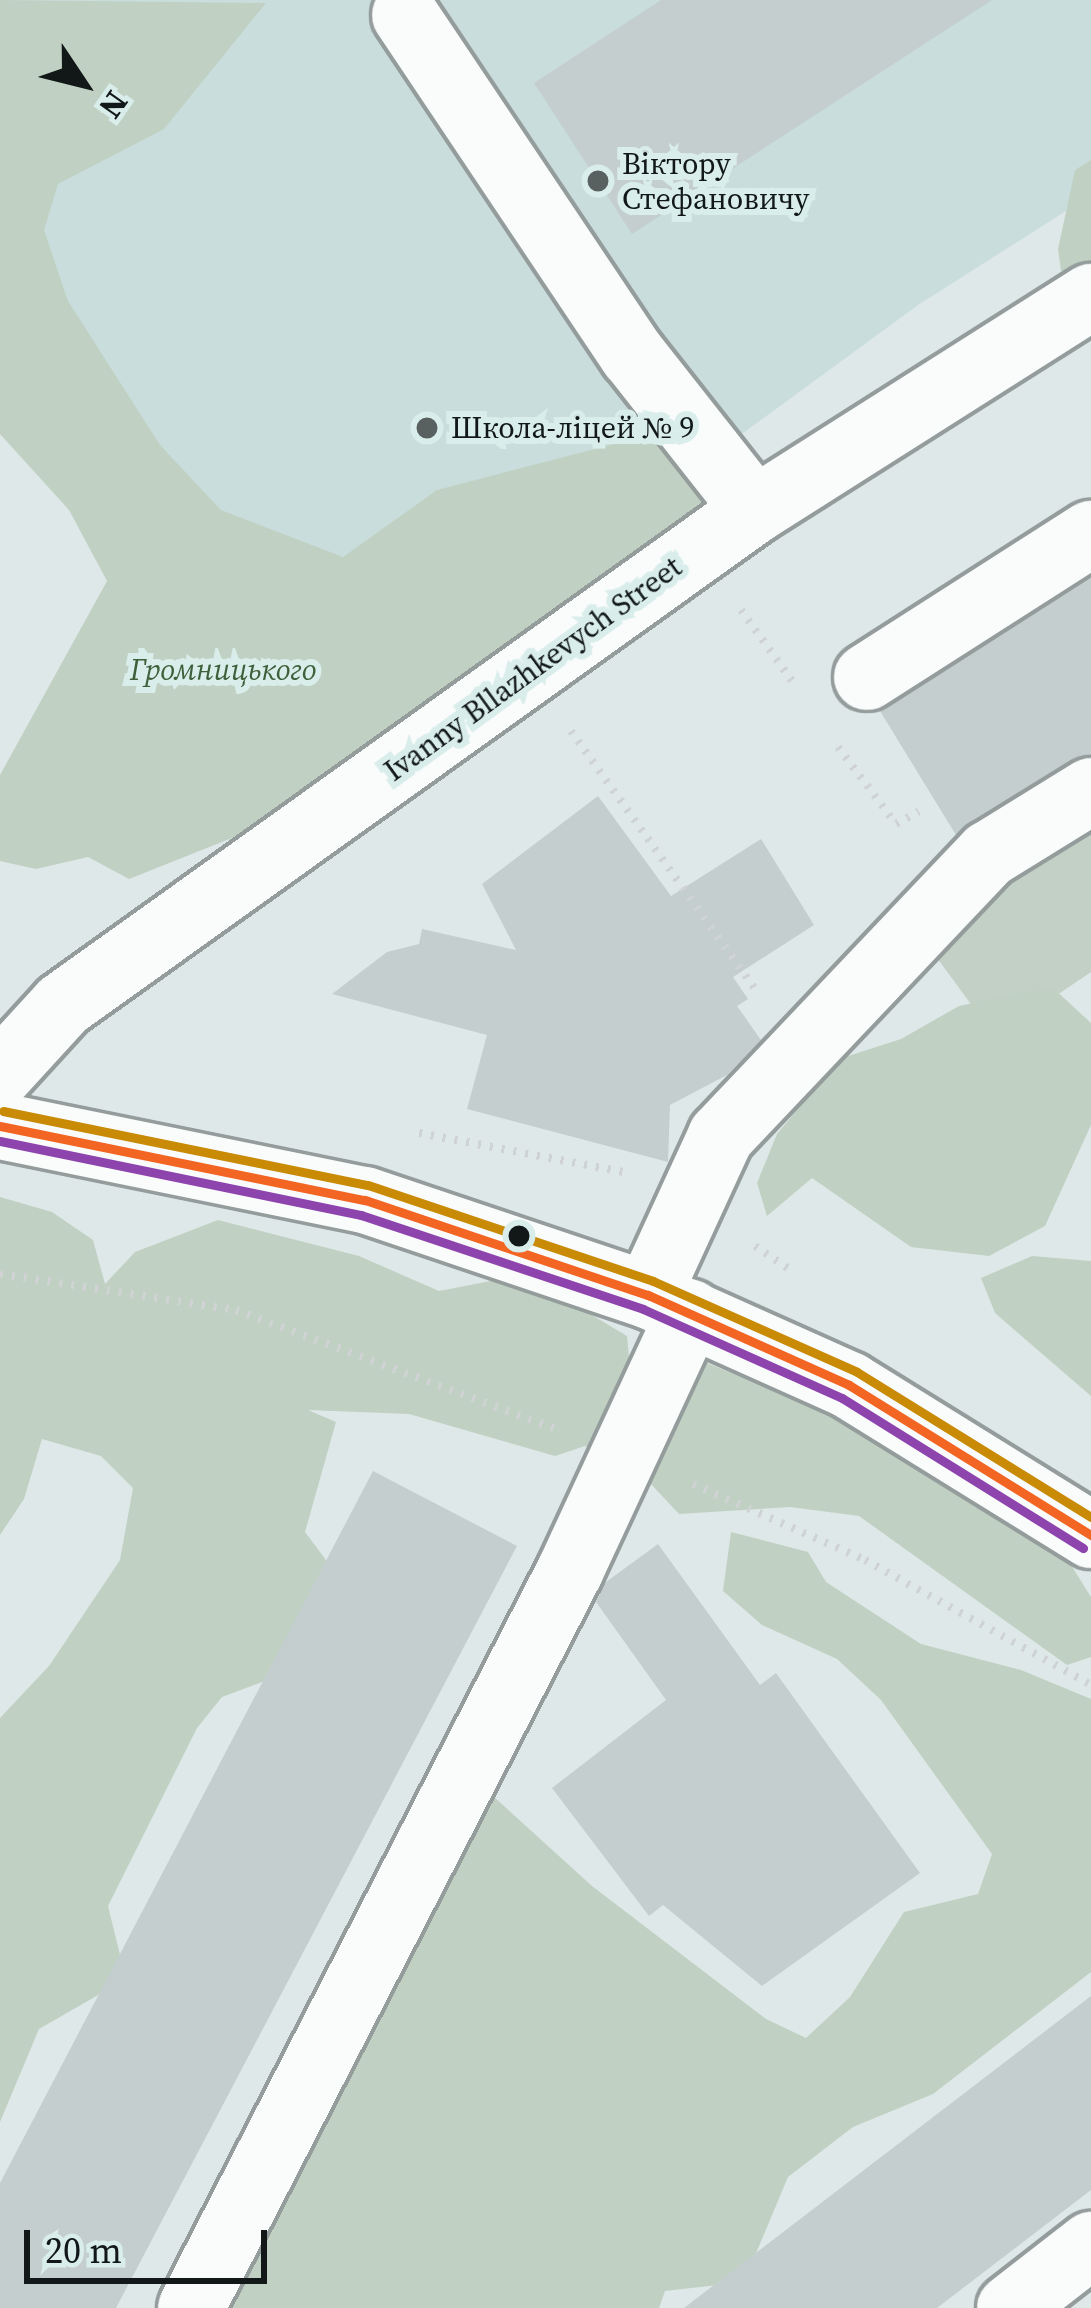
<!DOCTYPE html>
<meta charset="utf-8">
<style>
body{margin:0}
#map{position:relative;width:1091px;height:2308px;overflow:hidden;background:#dee8e8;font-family:"Source Serif 4",serif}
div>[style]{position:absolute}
.built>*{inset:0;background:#c9dddc}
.green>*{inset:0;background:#c2d0c6}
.forest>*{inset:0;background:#c0d1c3}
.building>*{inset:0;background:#c5cecf}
.path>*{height:8px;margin-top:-4px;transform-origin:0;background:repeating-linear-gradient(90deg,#d0d3d3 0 3px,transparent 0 12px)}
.roads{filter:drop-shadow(3px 0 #949c9c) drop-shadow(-3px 0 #949c9c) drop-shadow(0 3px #949c9c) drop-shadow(0 -3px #949c9c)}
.minor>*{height:66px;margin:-33px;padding:0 33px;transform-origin:33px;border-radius:33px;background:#fafcfc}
.major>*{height:66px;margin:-33px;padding:0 33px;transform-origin:33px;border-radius:33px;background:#fafcfc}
.bus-1>*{height:9px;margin:-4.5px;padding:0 4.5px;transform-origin:4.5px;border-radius:4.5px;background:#f26522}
.bus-2>*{height:9px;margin:-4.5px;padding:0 4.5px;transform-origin:4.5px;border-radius:4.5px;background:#8e44ad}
.bus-3>*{height:9px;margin:-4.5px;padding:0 4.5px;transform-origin:4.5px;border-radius:4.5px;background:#c98a05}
.dots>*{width:33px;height:33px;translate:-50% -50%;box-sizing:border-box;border:6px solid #d9edeb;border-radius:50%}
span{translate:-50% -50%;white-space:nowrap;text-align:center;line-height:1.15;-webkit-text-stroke:12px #d9edeb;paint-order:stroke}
.poi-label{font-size:30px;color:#111817}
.left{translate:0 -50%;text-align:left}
.street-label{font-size:30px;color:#111817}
.park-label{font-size:30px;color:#3e613b;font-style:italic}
.north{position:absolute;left:24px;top:24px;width:120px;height:120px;-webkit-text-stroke:9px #d9edeb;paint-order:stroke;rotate:125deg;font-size:33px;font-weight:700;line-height:48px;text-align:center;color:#111817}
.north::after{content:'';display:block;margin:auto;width:42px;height:54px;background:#111817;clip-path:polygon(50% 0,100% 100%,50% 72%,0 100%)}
.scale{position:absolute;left:24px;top:2230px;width:243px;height:54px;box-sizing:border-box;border:6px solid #111817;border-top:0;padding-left:15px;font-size:36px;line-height:42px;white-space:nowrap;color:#111817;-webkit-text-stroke:9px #d9edeb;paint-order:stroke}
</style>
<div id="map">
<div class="built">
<div style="clip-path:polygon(0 0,1091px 0,1091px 195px,918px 305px,405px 681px,176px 552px,0 253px)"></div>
</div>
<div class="green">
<div style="clip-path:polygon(1091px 804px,1091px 972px,995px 1037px,921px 936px)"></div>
</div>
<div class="forest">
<div style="clip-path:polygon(0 0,266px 3px,164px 129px,58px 184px,44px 230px,68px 301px,160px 445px,221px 510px,343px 557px,437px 490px,676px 428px,714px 495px,538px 630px,242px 834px,129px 879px,88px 857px,36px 869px,0 861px,0 775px,107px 581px,69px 510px,0 434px)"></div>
<div style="clip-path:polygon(1091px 160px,1091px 280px,1080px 286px,1061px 271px,1058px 249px,1075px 170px)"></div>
<div style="clip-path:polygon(1052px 987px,1091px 1023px,1091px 1125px,1045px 1226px,989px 1256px,911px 1247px,812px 1178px,767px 1216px,757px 1183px,777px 1134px,839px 1059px,901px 1039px,959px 1006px)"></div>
<div style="clip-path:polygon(0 1197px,52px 1212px,93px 1240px,105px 1284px,135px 1252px,218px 1220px,359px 1256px,439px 1291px,496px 1280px,575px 1305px,627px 1336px,630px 1367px,697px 1359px,815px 1407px,1071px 1565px,1091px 1597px,1091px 1657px,1067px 1665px,859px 1516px,790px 1507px,679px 1514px,649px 1482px,585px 1446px,555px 1456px,409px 1414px,308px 1410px,336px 1422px,305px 1532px,341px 1580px,281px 1675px,222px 1697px,197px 1728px,108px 1906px,126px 1979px,39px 2029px,0 2122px,0 1718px,49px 1666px,120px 1560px,133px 1488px,101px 1456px,42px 1439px,24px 1499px,0 1535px)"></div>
<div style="clip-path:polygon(1032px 1256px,1091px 1261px,1091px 1396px,995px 1313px,981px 1278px)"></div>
<div style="clip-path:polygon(731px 1532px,808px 1552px,826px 1582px,921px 1644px,1021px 1670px,1091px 1699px,1091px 1972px,933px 2094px,853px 2127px,788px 2177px,744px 2282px,665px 2291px,659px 2308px,232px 2308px,278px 2172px,474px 1810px,493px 1796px,592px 1886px,766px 2019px,806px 2038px,850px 1997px,904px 1912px,978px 1894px,992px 1854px,881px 1700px,837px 1659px,762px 1625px,723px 1591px)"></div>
</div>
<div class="building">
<div style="clip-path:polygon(661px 0,992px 0,632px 234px,534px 83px)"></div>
<div style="clip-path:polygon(1091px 578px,1091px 754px,956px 835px,880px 711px)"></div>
<div style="clip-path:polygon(598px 796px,671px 896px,761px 839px,814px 925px,733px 977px,748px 999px,737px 1006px,761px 1040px,727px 1075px,670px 1105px,668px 1162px,467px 1109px,487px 1035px,332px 994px,387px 952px,419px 944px,422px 929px,516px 950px,482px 884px)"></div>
<div style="clip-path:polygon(373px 1471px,517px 1546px,116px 2308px,0 2308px,0 2183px)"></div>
<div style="clip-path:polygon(658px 1544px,760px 1685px,776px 1673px,920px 1873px,762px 1986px,663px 1905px,649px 1916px,552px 1788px,666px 1700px,596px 1602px,606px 1582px)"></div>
<div style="clip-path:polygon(1091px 1996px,1091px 2190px,937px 2308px,684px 2308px)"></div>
</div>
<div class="path">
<div style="left:741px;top:610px;width:87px;rotate:54.3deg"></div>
<div style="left:571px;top:731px;width:320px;rotate:54.5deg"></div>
<div style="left:838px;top:747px;width:96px;rotate:53deg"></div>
<div style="left:896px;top:824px;width:26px;rotate:-29deg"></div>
<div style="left:419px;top:1133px;width:208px;rotate:10.8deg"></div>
<div style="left:755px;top:1246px;width:45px;rotate:34deg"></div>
<div style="left:0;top:1274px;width:239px;rotate:8.7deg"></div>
<div style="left:236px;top:1310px;width:341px;rotate:20.4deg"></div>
<div style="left:693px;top:1484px;width:188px;rotate:23.8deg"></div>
<div style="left:865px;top:1560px;width:258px;rotate:28.9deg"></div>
</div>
<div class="roads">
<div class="minor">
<div style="left:405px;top:15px;width:409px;rotate:56.2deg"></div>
<div style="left:633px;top:355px;width:197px;rotate:51.8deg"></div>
<div style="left:867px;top:677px;width:266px;rotate:-32.6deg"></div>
<div style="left:0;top:1074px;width:93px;rotate:-47.6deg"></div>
<div style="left:63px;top:1005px;width:851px;rotate:-35.58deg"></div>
<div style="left:755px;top:510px;width:398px;rotate:-32.4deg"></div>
<div style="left:648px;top:1295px;width:175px;rotate:-65.3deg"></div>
<div style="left:721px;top:1136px;width:389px;rotate:-46.5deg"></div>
<div style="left:989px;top:854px;width:120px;rotate:-31.7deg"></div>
<div style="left:191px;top:2308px;width:829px;rotate:-62.79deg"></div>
<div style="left:570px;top:1571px;width:285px;rotate:-65.1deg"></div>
<div style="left:1010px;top:2308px;width:103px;rotate:-37.9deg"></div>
</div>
<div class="major">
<div style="left:0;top:1126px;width:372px;rotate:11.5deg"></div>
<div style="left:365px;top:1200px;width:299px;rotate:18.6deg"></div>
<div style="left:648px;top:1295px;width:220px;rotate:24.1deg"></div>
<div style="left:849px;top:1385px;width:285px;rotate:31.8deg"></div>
</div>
</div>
<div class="bus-1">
<div style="left:0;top:1126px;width:372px;rotate:11.5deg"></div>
<div style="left:365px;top:1200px;width:299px;rotate:18.6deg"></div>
<div style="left:648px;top:1295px;width:220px;rotate:24.1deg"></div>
<div style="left:849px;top:1385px;width:285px;rotate:31.8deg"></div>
</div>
<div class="bus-2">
<div style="left:0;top:1141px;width:369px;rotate:11.6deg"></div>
<div style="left:361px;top:1215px;width:297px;rotate:18.4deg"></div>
<div style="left:643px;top:1309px;width:218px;rotate:24.1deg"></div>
<div style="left:842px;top:1398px;width:284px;rotate:31.9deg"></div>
</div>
<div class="bus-3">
<div style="left:3px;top:1111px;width:372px;rotate:11.5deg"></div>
<div style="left:368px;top:1185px;width:301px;rotate:18.6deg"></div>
<div style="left:653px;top:1281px;width:223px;rotate:24deg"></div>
<div style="left:857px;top:1372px;width:275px;rotate:31.8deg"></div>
</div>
<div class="dots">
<div style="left:598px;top:181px;background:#596160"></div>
<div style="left:427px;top:428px;background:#596160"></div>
<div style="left:519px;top:1236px;background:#111817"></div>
</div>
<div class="poi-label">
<span class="left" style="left:622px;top:181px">Віктору<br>Стефановичу</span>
<span class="left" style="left:451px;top:428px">Школа-ліцей № 9</span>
</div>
<div class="street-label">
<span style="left:533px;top:669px;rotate:-36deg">Ivanny Bllazhkevych Street</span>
</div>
<div class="park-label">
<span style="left:223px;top:670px">Громницького</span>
</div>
<div class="north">N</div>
<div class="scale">20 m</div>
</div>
